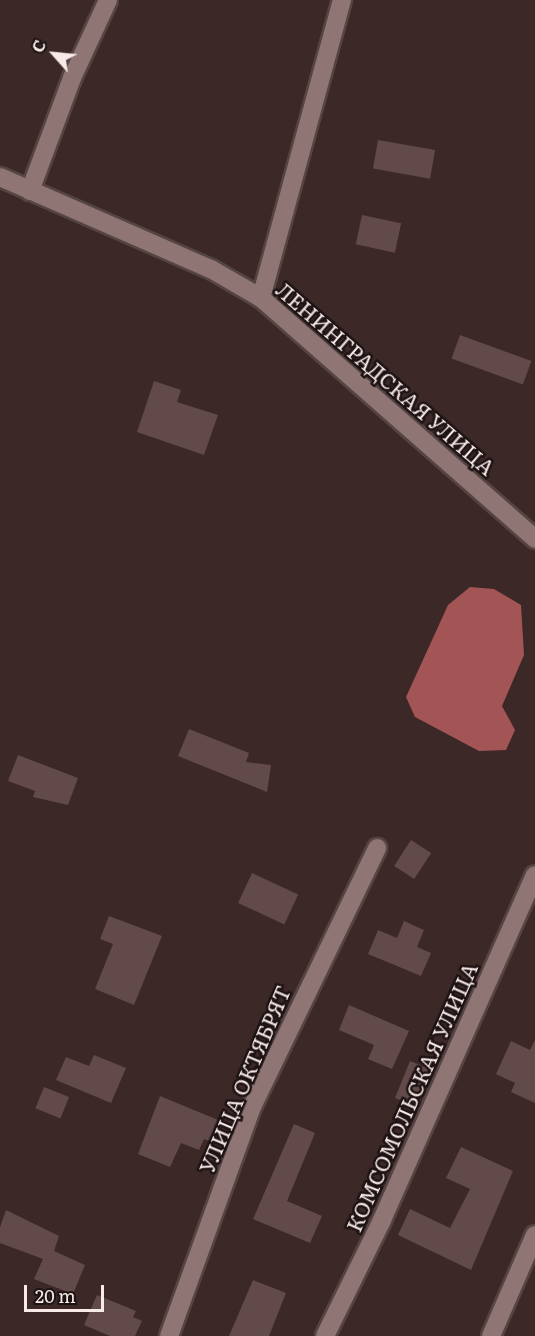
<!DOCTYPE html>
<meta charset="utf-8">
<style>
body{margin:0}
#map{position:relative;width:535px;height:1336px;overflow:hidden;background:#3c2827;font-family:Literata,serif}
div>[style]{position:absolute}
.water>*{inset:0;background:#a35556}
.building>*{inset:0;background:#614a49;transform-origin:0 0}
.roads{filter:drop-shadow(2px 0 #564444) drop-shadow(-2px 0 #564444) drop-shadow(0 2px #564444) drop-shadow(0 -2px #564444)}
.minor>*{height:18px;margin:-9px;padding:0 9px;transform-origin:9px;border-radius:9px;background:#8f7675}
span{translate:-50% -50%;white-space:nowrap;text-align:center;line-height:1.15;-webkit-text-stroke:5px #1d1313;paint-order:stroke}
.street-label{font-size:21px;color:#f8eae9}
.north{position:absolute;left:24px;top:24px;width:60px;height:60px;-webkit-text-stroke:4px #1d1313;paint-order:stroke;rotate:297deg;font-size:16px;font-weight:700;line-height:24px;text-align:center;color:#f8eae9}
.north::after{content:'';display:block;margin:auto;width:21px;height:27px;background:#f8eae9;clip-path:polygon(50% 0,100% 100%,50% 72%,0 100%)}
.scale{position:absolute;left:24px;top:1285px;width:80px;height:27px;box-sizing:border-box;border:3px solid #f8eae9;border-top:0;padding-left:8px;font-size:18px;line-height:21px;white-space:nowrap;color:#f8eae9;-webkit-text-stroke:4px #1d1313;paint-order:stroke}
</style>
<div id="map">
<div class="water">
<div style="clip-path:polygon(470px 587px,494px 589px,521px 605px,524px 655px,502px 706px,515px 730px,506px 750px,479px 751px,415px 717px,406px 697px,448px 605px)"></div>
</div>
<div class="building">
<div style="left:378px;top:140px;width:58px;height:29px;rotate:10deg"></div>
<div style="left:362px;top:215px;width:40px;height:30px;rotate:12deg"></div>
<div style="left:460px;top:335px;width:76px;height:25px;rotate:20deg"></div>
<div style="clip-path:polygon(154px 381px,181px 390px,177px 402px,218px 415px,204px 455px,137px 432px)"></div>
<div style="clip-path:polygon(189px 729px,249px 753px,246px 762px,271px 765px,267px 792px,178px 756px)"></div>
<div style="clip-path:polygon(18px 755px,78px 778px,68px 805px,33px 797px,35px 791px,8px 781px)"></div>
<div style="left:411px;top:840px;width:24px;height:31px;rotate:33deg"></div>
<div style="left:252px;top:873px;width:51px;height:33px;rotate:25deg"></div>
<div style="clip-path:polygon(109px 916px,162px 936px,134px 1005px,95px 989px,113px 944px,100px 939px)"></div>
<div style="clip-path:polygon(404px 921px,424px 930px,417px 947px,431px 953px,421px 976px,368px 954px,378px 930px,397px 938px)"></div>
<div style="clip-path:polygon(349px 1005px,409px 1031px,392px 1069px,368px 1059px,374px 1045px,339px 1030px)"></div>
<div style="clip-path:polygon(535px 1040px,535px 1103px,511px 1092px,515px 1083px,496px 1074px,511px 1041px,530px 1050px)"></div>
<div style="clip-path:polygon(94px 1055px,126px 1068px,111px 1103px,56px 1080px,66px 1057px,89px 1066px)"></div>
<div style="left:410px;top:1061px;width:22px;height:40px;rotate:22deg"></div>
<div style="left:44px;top:1087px;width:27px;height:23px;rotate:22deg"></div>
<div style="clip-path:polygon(160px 1096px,223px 1122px,214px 1143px,204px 1139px,199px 1150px,181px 1143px,170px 1167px,138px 1154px)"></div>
<div style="clip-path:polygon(294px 1124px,315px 1133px,287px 1201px,322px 1216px,310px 1243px,253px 1219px)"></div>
<div style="clip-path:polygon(461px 1147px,513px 1171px,471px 1270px,398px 1235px,410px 1209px,450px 1228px,470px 1189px,446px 1178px)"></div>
<div style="clip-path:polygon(6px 1210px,59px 1236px,54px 1251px,85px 1265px,73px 1294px,34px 1279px,43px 1259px,0 1243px,0 1227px)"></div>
<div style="clip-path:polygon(253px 1280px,286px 1293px,269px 1336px,229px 1336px)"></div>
<div style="clip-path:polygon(97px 1295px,136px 1311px,133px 1317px,142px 1321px,135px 1336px,110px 1336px,84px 1325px)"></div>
</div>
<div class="roads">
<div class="minor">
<div style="left:0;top:177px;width:230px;rotate:23.6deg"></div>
<div style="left:211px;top:269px;width:58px;rotate:30.1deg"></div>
<div style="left:261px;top:298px;width:365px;rotate:41.3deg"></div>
<div style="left:30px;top:191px;width:121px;rotate:-69.6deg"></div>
<div style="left:72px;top:78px;width:86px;rotate:-65.2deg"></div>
<div style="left:261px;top:298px;width:309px;rotate:-74.8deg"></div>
<div style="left:169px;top:1336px;width:241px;rotate:-70.1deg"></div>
<div style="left:251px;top:1109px;width:290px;rotate:-64.2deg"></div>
<div style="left:325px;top:1336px;width:129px;rotate:-63.8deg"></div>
<div style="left:382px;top:1220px;width:377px;rotate:-66.1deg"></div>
<div style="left:491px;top:1336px;width:110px;rotate:-66.5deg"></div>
</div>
</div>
<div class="street-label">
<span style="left:386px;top:378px;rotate:41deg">ЛЕНИНГРАДСКАЯ УЛИЦА</span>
<span style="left:244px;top:1079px;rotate:-67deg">УЛИЦА ОКТЯБРЯТ</span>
<span style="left:411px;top:1097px;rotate:-66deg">КОМСОМОЛЬСКАЯ УЛИЦА</span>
</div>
<div class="north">С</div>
<div class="scale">20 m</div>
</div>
